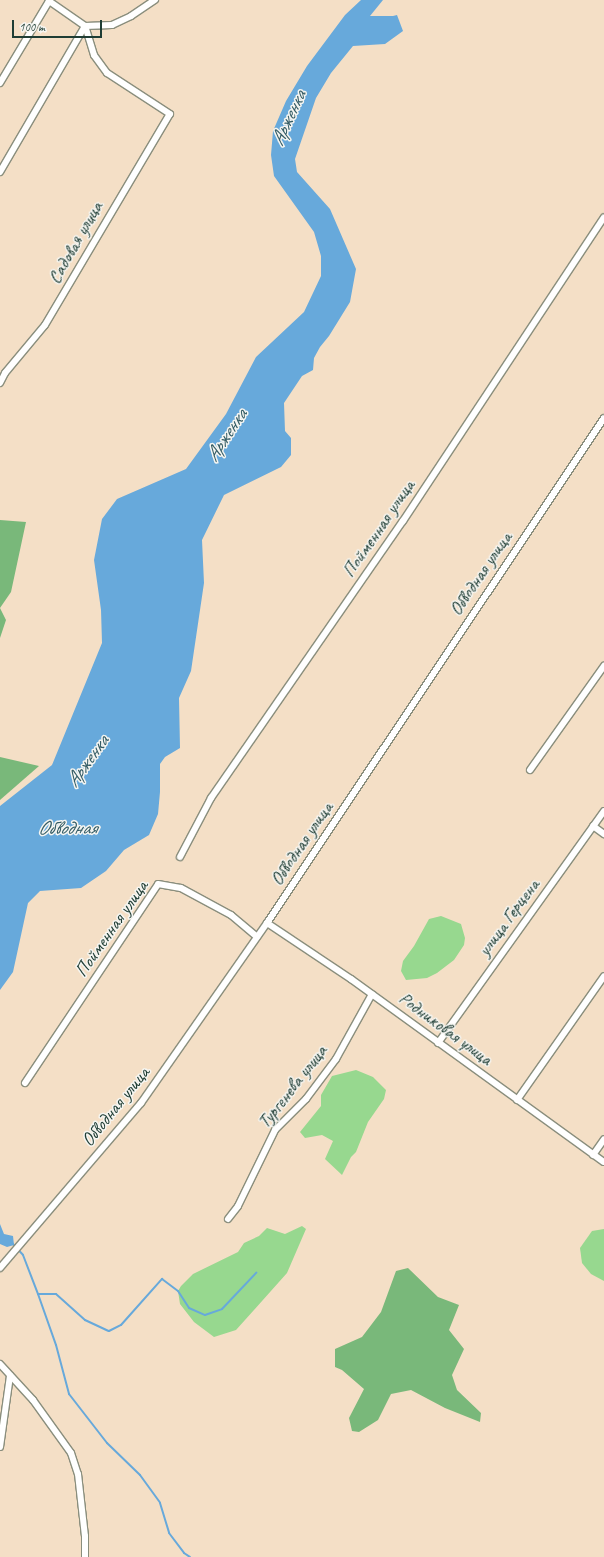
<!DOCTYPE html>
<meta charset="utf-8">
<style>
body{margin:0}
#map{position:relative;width:604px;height:1557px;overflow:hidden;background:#f4dfc6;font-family:Caveat,sans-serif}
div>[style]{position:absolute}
.green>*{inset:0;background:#97d88f}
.forest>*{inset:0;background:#79b87a}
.water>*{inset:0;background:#67a9db}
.stream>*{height:2px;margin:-1px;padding:0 1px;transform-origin:1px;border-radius:1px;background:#67a9db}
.roads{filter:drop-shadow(1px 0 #8a8e7d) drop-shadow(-1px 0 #8a8e7d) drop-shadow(0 1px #8a8e7d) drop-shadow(0 -1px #8a8e7d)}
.street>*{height:6px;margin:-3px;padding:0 3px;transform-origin:3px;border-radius:3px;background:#fff}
span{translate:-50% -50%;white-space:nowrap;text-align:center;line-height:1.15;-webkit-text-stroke:3px #f6f6f2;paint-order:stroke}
.street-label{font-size:19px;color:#1f3d34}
.water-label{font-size:20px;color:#355d66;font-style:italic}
.scale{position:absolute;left:12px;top:20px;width:90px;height:18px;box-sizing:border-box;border:2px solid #1f3d34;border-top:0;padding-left:5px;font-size:12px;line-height:14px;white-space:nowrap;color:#1f3d34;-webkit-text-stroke:3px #f6f6f2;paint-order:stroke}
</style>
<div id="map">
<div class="green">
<div style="clip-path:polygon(441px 916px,461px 924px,465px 938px,464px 945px,454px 960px,437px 973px,427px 978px,406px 980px,401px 971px,403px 961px,414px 946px,429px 919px)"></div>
<div style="clip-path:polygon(356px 1070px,373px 1077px,386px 1090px,384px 1099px,368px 1122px,356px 1152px,351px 1157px,342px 1175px,325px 1159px,333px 1141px,322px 1135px,305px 1138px,300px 1132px,321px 1106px,321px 1095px,332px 1076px)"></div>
<div style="clip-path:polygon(302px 1226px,306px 1229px,287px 1273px,236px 1330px,214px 1337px,194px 1322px,180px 1304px,178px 1291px,181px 1286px,193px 1274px,238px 1252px,244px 1243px,259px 1236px,267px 1228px,285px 1234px)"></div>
<div style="clip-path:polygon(604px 1229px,604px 1281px,591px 1274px,582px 1263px,580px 1248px,592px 1231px)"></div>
</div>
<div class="forest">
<div style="clip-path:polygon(0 520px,26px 522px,11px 592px,0 608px,6px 620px,0 638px)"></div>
<div style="clip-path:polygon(0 757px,39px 766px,0 800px)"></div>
<div style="clip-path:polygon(408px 1268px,438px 1297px,459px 1305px,449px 1330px,464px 1349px,452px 1375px,457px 1390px,481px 1413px,480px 1422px,445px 1408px,411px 1390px,391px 1394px,378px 1420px,359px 1432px,352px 1431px,349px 1418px,364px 1389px,342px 1370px,335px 1367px,335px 1349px,362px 1337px,381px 1312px,396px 1271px)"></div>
</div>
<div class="water">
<div style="clip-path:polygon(361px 0,383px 0,370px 16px,393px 16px,397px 15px,403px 31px,385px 44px,353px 46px,331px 73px,316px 98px,295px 159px,297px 172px,330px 209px,356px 269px,350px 302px,329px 336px,320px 347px,314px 358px,313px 370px,302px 376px,284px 403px,285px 431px,291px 438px,291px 455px,281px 467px,224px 495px,202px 540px,204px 583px,191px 671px,179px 698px,180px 748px,165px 757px,160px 764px,160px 792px,158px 814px,149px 835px,124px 850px,106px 871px,81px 888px,40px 891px,28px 903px,13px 972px,0 990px,0 806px,52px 765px,102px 643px,101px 610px,94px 560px,102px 519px,117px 499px,186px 469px,226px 414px,256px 357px,304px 312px,321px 276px,321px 256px,314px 232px,274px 176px,271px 155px,273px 131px,286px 101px,307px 66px,345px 15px)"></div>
<div style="clip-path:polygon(0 1224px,4px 1234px,13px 1236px,14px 1245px,7px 1247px,0 1244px)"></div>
</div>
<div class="stream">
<div style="left:12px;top:1243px;width:16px;rotate:47deg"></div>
<div style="left:23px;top:1255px;width:42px;rotate:69deg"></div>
<div style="left:38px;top:1294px;width:54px;rotate:70.6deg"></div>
<div style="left:56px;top:1345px;width:51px;rotate:75.1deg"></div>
<div style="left:69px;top:1394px;width:62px;rotate:52.2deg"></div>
<div style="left:107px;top:1443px;width:46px;rotate:44.1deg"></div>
<div style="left:140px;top:1475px;width:34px;rotate:54deg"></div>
<div style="left:160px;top:1503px;width:31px;rotate:73deg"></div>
<div style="left:169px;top:1533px;width:25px;rotate:53deg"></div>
<div style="left:184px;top:1553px;width:7px;rotate:34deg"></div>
<div style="left:38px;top:1294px;width:18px"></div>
<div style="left:56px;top:1294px;width:39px;rotate:42deg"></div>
<div style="left:85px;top:1320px;width:26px;rotate:25deg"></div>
<div style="left:109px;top:1331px;width:13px;rotate:-27deg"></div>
<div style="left:121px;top:1325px;width:62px;rotate:-48.3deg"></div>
<div style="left:162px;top:1279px;width:20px;rotate:37deg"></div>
<div style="left:178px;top:1291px;width:20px;rotate:57deg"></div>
<div style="left:189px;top:1308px;width:17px;rotate:24deg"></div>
<div style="left:205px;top:1315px;width:18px;rotate:-19deg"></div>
<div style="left:222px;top:1309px;width:50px;rotate:-46.6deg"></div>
</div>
<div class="roads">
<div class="street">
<div style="left:85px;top:26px;width:27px;rotate:-2deg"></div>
<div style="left:112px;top:25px;width:21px;rotate:-25deg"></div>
<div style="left:131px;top:16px;width:29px;rotate:-34deg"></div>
<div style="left:0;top:83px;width:96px;rotate:-59.1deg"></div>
<div style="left:0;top:172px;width:169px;rotate:-59.8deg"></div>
<div style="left:0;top:383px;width:11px;rotate:-63deg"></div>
<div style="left:5px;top:373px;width:62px;rotate:-50.2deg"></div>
<div style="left:45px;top:325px;width:245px;rotate:-59.4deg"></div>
<div style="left:170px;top:114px;width:75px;rotate:-146.9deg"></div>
<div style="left:107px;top:73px;width:22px;rotate:-126deg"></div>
<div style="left:94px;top:55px;width:30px;rotate:-107deg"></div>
<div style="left:85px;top:26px;width:44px;rotate:-145.2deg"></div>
<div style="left:530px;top:770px;width:128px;rotate:-54.6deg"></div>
<div style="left:593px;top:826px;width:14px;rotate:36deg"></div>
<div style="left:180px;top:857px;width:67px;rotate:-62.3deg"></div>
<div style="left:211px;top:798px;width:337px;rotate:-55.3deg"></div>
<div style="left:403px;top:521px;width:364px;rotate:-56.5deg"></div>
<div style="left:267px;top:923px;width:101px;rotate:33.7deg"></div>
<div style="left:351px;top:979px;width:312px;rotate:35.9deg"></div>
<div style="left:438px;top:1043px;width:285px;rotate:-54.4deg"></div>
<div style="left:25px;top:1083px;width:239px;rotate:-56.2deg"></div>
<div style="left:158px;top:884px;width:23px;rotate:10deg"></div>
<div style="left:181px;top:888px;width:57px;rotate:28.4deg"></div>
<div style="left:231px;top:915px;width:34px;rotate:40deg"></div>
<div style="left:517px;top:1100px;width:151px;rotate:-54.9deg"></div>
<div style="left:593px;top:1155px;width:19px;rotate:-55deg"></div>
<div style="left:228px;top:1219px;width:16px;rotate:-52deg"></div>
<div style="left:238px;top:1206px;width:85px;rotate:-64deg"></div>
<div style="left:275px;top:1130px;width:44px;rotate:-45deg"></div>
<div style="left:306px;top:1099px;width:50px;rotate:-53.1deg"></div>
<div style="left:336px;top:1059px;width:74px;rotate:-61deg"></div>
<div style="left:0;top:1268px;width:217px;rotate:-49.5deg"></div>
<div style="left:141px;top:1103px;width:220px;rotate:-55deg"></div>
<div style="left:267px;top:923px;width:607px;rotate:-56.28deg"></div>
<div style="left:0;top:1364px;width:49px;rotate:47.5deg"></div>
<div style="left:33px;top:1400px;width:65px;rotate:54.4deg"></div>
<div style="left:71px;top:1453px;width:22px;rotate:72deg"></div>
<div style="left:78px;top:1474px;width:62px;rotate:83.6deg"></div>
<div style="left:85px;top:1536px;width:21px;rotate:90deg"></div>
<div style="left:0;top:1447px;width:72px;rotate:-82deg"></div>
</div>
</div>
<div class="street-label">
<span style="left:76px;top:243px;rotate:-60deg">Садовая улица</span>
<span style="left:379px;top:529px;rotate:-56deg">Пойменная улица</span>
<span style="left:481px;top:574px;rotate:-56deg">Обводная улица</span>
<span style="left:302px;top:844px;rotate:-56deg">Обводная улица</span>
<span style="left:509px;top:918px;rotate:-54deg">улица Герцена</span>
<span style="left:112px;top:929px;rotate:-55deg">Пойменная улица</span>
<span style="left:445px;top:1029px;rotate:36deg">Родниковая улица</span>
<span style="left:293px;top:1087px;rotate:-52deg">Тургенева улица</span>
<span style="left:116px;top:1107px;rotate:-51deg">Обводная улица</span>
</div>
<div class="water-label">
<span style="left:288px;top:118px;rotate:-65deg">Арженка</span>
<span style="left:226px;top:435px;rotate:-56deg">Арженка</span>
<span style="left:87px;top:761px;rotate:-54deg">Арженка</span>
<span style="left:67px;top:827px">Обводная</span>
</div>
<div class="scale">100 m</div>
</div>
